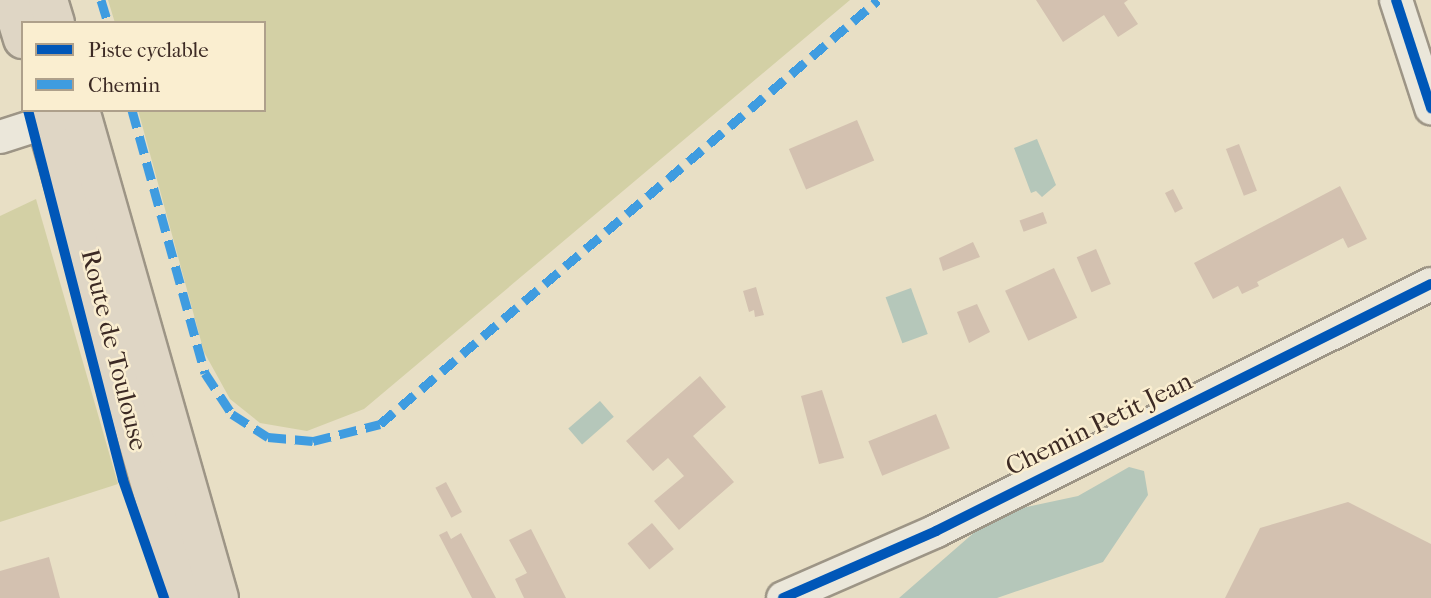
<!DOCTYPE html>
<style>
body{margin:0}
#map{position:relative;width:1431px;height:598px;overflow:hidden;background:#e8dfc5;font-family:"IM FELL French Canon",serif}
div>[style]{position:absolute}
.green>*{inset:0;background:#d3d0a5}
.water>*{inset:0;background:#b5c7ba;transform-origin:0 0}
.building>*{inset:0;background:#d3c1b0;transform-origin:0 0}
.roads{filter:drop-shadow(2px 0 #9d9586) drop-shadow(-2px 0 #9d9586) drop-shadow(0 2px #9d9586) drop-shadow(0 -2px #9d9586)}
.minor>*{height:32px;margin:-16px;padding:0 16px;transform-origin:16px;border-radius:16px;background:#ebe7da}
.major>*{height:38px;margin:-19px;padding:0 19px;transform-origin:19px;border-radius:19px;background:#dfd6c5}
.quiet>*{height:9px;margin-top:-4.5px;transform-origin:0;background:repeating-linear-gradient(90deg,#3f9ce0 0 18px,transparent 0 27px)}
.cycleway>*{height:10px;margin:-5px;padding:0 5px;transform-origin:5px;border-radius:5px;background:#0057b8}
span{translate:-50% -50%;white-space:nowrap;text-align:center;line-height:1.15;-webkit-text-stroke:5px #faeed0;paint-order:stroke}
.street-label{font-size:26px;color:#3c2a24}
.legend{position:absolute;left:21px;top:21px;width:245px;height:91px;box-sizing:border-box;background:#faeed0;border:2px solid #aea08b;margin:0;padding:9px 12px;list-style:none;font-size:21px;color:#3c2a24}
.legend li{display:flex;align-items:center;gap:14px;height:35px}
.legend b{width:35px;border:2px solid #aea08b}
</style>
<div id="map">
<div class="green">
<div style="clip-path:polygon(108px 0,850px 0,364px 409px,307px 431px,260px 423px,230px 399px,204px 352px,138px 110px,264px 110px,264px 23px,115px 23px)"></div>
<div style="clip-path:polygon(36px 199px,118px 484px,0 522px,0 216px)"></div>
</div>
<div class="water">
<div style="clip-path:polygon(1037px 139px,1056px 185px,1042px 197px,1036px 191px,1031px 193px,1014px 148px)"></div>
<div style="left:911px;top:288px;width:49px;height:27px;rotate:70deg"></div>
<div style="left:600px;top:401px;width:21px;height:42px;rotate:49deg"></div>
<div style="clip-path:polygon(1129px 467px,1144px 471px,1148px 495px,1103px 562px,997px 598px,899px 598px,977px 530px,1008px 511px,1078px 496px)"></div>
</div>
<div class="building">
<div style="clip-path:polygon(1036px 0,1128px 0,1124px 3px,1138px 24px,1118px 37px,1104px 15px,1063px 42px)"></div>
<div style="left:857px;top:120px;width:44px;height:74px;rotate:67deg"></div>
<div style="left:1239px;top:144px;width:50px;height:14px;rotate:69deg"></div>
<div style="clip-path:polygon(1340px 186px,1367px 239px,1348px 248px,1343px 238px,1257px 282px,1259px 286px,1242px 294px,1238px 286px,1213px 299px,1194px 263px)"></div>
<div style="left:1173px;top:189px;width:22px;height:9px;rotate:63deg"></div>
<div style="left:1043px;top:212px;width:12px;height:25px;rotate:70deg"></div>
<div style="clip-path:polygon(973px 242px,980px 257px,943px 271px,939px 258px)"></div>
<div style="left:1096px;top:249px;width:38px;height:21px;rotate:67deg"></div>
<div style="left:1054px;top:268px;width:55px;height:54px;rotate:65deg"></div>
<div style="clip-path:polygon(756px 287px,764px 315px,755px 317px,754px 310px,749px 312px,743px 291px)"></div>
<div style="clip-path:polygon(977px 304px,990px 332px,969px 343px,957px 312px)"></div>
<div style="clip-path:polygon(700px 376px,726px 407px,693px 436px,734px 482px,679px 530px,654px 501px,684px 476px,668px 458px,653px 471px,626px 441px)"></div>
<div style="clip-path:polygon(822px 390px,844px 458px,819px 464px,801px 396px)"></div>
<div style="left:936px;top:414px;width:37px;height:73px;rotate:68deg"></div>
<div style="left:446px;top:482px;width:34px;height:12px;rotate:62deg"></div>
<div style="clip-path:polygon(1348px 502px,1431px 544px,1431px 598px,1225px 598px,1260px 528px)"></div>
<div style="left:652px;top:523px;width:34px;height:32px;rotate:50deg"></div>
<div style="clip-path:polygon(531px 529px,566px 598px,524px 598px,515px 579px,527px 573px,509px 540px)"></div>
<div style="clip-path:polygon(447px 531px,451px 539px,461px 533px,496px 598px,472px 598px,439px 535px)"></div>
<div style="clip-path:polygon(49px 557px,60px 598px,0 598px,0 571px)"></div>
</div>
<div class="roads">
<div class="minor">
<div style="left:1396px;top:0;width:114px;rotate:72deg"></div>
<div style="left:0;top:137px;width:49px;rotate:-17.7deg"></div>
<div style="left:783px;top:598px;width:167px;rotate:-23.6deg"></div>
<div style="left:936px;top:531px;width:553px;rotate:-26.52deg"></div>
</div>
<div class="major">
<div style="left:11px;top:0;width:41px;rotate:72.9deg"></div>
<div style="left:48px;top:0;width:24px;rotate:73deg"></div>
<div style="left:43px;top:110px;width:508px;rotate:73.99deg"></div>
<div style="left:80px;top:110px;width:507px;rotate:74.1deg"></div>
</div>
</div>
<div class="quiet">
<div style="left:101px;top:0;width:24px;rotate:73deg"></div>
<div style="left:132px;top:110px;width:273px;rotate:74.5deg"></div>
<div style="left:205px;top:373px;width:49px;rotate:56.6deg"></div>
<div style="left:232px;top:414px;width:43px;rotate:32.6deg"></div>
<div style="left:268px;top:437px;width:45px;rotate:5.1deg"></div>
<div style="left:313px;top:441px;width:69px;rotate:-14.2deg"></div>
<div style="left:380px;top:424px;width:654px;rotate:-40.41deg"></div>
</div>
<div class="cycleway">
<div style="left:1396px;top:0;width:114px;rotate:72deg"></div>
<div style="left:28px;top:110px;width:382px;rotate:75.6deg"></div>
<div style="left:123px;top:480px;width:125px;rotate:70.8deg"></div>
<div style="left:783px;top:598px;width:167px;rotate:-23.6deg"></div>
<div style="left:936px;top:531px;width:553px;rotate:-26.52deg"></div>
</div>
<div class="street-label">
<span style="left:114px;top:350px;rotate:76deg">Route de Toulouse</span>
<span style="left:1099px;top:424px;rotate:-26deg">Chemin Petit Jean</span>
</div>
<ul class="legend">
<li><b style="height:9px;background:#0057b8"></b>Piste cyclable</li>
<li><b style="height:9px;background:#3f9ce0"></b>Chemin</li>
</ul>
</div>
